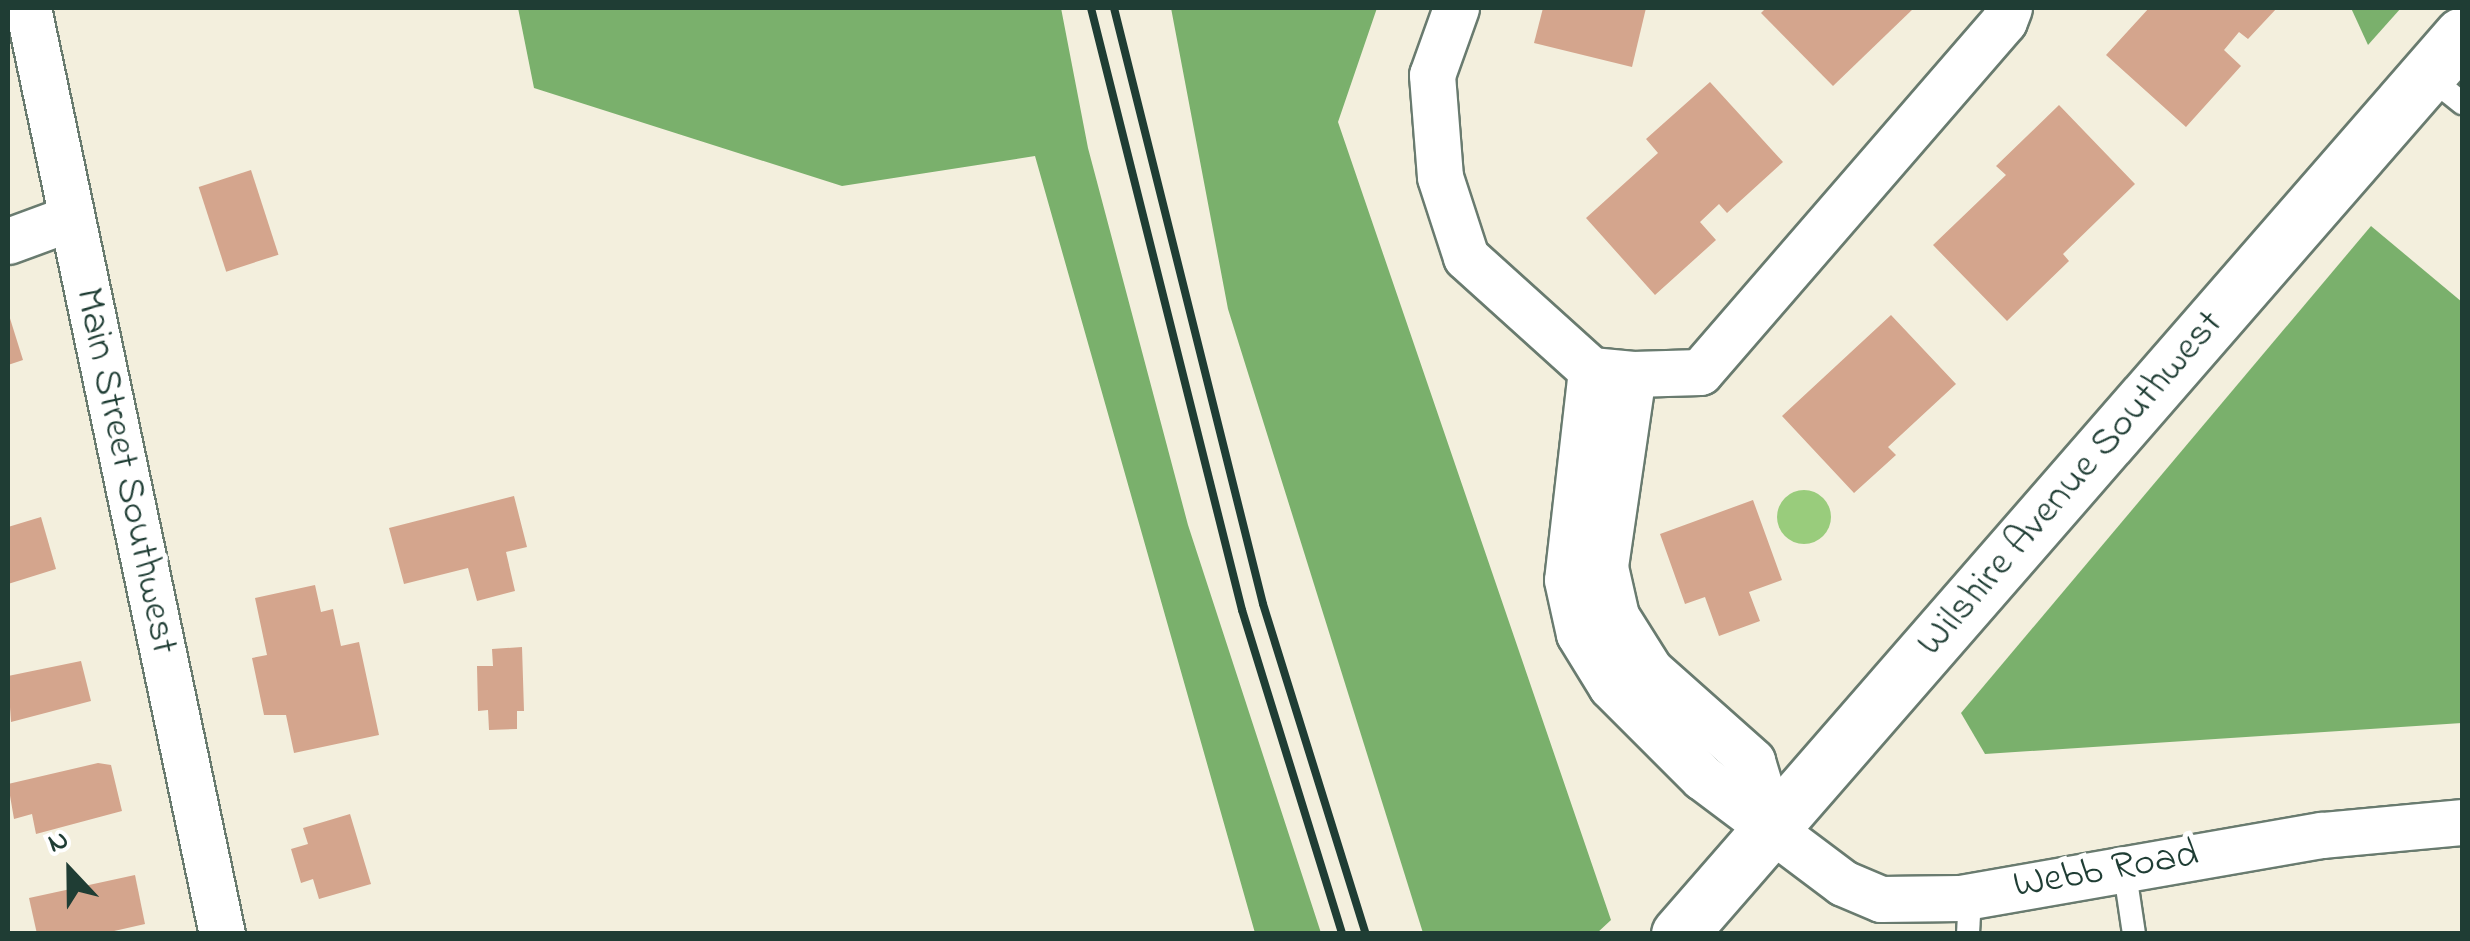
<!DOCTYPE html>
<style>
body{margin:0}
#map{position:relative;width:2470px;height:941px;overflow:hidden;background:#f3efdd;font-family:"Indie Flower",sans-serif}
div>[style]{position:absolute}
.green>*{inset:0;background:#99cc7c}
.round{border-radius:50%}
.forest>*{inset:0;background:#7ab06c}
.building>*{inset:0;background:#d4a58d;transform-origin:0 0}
.roads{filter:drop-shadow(2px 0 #697b6f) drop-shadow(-2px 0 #697b6f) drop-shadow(0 2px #697b6f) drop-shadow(0 -2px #697b6f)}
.service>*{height:22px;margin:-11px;padding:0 11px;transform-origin:11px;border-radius:11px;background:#fff}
.minor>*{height:45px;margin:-22.5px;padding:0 22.5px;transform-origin:22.5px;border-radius:22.5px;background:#fff}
.tertiary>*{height:55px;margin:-27.5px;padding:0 27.5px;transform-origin:27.5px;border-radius:27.5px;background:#fff}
.rail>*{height:8px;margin:-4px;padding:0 4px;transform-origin:4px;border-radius:4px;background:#1f3d34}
span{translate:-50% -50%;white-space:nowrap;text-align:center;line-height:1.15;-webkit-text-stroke:10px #fff;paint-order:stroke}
.street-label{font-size:40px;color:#1f3d34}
.frame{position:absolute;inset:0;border:10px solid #1f3d34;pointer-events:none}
.north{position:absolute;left:20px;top:821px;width:100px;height:100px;-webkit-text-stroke:8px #fff;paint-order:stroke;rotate:338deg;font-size:28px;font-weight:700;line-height:40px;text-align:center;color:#1f3d34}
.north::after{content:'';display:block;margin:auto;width:35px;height:45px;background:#1f3d34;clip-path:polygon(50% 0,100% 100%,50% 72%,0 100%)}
</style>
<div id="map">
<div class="green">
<div class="round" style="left:1777px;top:490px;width:54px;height:54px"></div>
</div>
<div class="forest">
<div style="clip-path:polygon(518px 8px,1061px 8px,1088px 148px,1188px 525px,1321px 933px,1255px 933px,1035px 156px,842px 186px,534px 88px)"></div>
<div style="clip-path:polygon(1171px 8px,1377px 8px,1338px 122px,1611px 920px,1597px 933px,1423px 933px,1228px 309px)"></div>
<div style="clip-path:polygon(2351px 8px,2401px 8px,2368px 45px)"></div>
<div style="clip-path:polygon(2371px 226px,2462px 302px,2462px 723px,1985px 754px,1961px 713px)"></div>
</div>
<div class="building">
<div style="clip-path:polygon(1543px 8px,1646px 8px,1632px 67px,1534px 43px)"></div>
<div style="clip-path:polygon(1766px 8px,1914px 8px,1833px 86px,1761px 13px)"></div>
<div style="clip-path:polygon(2149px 8px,2277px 8px,2248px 39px,2239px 32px,2224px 50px,2241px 66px,2186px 127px,2106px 55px)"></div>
<div style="clip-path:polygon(1710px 82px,1783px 162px,1727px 213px,1719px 204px,1700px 222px,1716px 240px,1655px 295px,1586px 218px,1658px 153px,1646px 139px)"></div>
<div style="clip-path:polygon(2059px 105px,2135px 184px,2063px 254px,2069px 261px,2007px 321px,1933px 245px,2006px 175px,1996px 166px)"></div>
<div style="left:251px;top:170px;width:89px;height:55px;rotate:72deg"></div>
<div style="clip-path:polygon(8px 312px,23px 360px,8px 365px)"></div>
<div style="clip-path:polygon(1891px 315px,1956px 384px,1888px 447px,1896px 455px,1854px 493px,1782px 416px)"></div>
<div style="clip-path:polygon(514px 496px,527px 547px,506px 552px,515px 591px,477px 601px,468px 568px,404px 584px,389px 528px)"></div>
<div style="clip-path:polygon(1753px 500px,1782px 580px,1749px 592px,1760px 621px,1719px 636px,1705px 597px,1685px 604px,1660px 534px)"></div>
<div style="clip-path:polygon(41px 517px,56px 569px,8px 584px,8px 527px)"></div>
<div style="clip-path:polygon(315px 585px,321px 612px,333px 609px,341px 646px,359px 642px,379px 735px,294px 753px,286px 715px,264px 715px,252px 658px,267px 655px,255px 598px)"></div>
<div style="clip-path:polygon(522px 647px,524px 711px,517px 711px,517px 729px,489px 730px,488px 710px,478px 711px,477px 666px,493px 666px,492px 649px)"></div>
<div style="clip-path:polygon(81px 661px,91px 701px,11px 722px,8px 676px)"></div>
<div style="clip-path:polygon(98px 763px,111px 765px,122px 811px,36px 834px,32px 814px,14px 819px,8px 784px)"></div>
<div style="clip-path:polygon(350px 814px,371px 884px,319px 899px,313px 879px,301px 883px,291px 849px,308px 844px,303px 828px)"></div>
<div style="clip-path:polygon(135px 875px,145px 924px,101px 934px,37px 934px,29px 898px)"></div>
</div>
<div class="roads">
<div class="service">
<div style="left:2427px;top:75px;width:45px;rotate:38.7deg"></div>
<div style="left:2124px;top:867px;width:68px;rotate:81.5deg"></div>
<div style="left:1968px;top:934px;width:37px;rotate:-87deg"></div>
</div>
<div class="minor">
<div style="left:28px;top:8px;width:946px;rotate:78.17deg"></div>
<div style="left:1456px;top:8px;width:71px;rotate:109.7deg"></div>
<div style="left:1432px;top:75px;width:102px;rotate:85.5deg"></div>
<div style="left:1440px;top:177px;width:84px;rotate:72deg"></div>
<div style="left:1466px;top:257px;width:169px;rotate:42.1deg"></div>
<div style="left:1591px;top:370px;width:42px;rotate:5.4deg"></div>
<div style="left:1633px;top:374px;width:67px;rotate:-1.7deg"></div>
<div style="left:1700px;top:372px;width:464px;rotate:-49.1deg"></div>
<div style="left:2004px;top:21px;width:14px;rotate:-69deg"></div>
<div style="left:8px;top:241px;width:67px;rotate:-20.1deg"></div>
<div style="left:1591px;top:370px;width:211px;rotate:96.5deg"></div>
<div style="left:1567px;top:580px;width:55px;rotate:77.5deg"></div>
<div style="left:1579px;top:634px;width:61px;rotate:58.4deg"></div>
<div style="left:1611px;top:686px;width:129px;rotate:45deg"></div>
<div style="left:1702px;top:777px;width:176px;rotate:36.9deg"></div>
<div style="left:1843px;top:883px;width:41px;rotate:22.8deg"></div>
<div style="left:1881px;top:899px;width:79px;rotate:-0.7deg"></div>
<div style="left:1960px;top:898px;width:367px;rotate:-9.9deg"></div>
<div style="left:2322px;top:835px;width:141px;rotate:-5.3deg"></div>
<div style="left:1633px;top:374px;width:195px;rotate:98.3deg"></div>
<div style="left:1605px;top:567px;width:50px;rotate:77.3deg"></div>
<div style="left:1616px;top:616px;width:64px;rotate:57.8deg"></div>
<div style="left:1650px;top:670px;width:137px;rotate:41.7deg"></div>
<div style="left:1752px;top:761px;width:69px;rotate:73.1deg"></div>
</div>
<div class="tertiary">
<div style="left:1679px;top:934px;width:1192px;rotate:-48.95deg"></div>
</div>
</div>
<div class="rail">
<div style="left:1091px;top:8px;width:621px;rotate:75.92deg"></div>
<div style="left:1242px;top:610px;width:339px;rotate:72.8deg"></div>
<div style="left:1114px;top:8px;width:614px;rotate:75.96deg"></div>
<div style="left:1263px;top:604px;width:346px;rotate:72.7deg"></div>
</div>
<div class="street-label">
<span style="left:125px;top:471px;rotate:78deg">Main Street Southwest</span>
<span style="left:2071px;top:484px;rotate:-49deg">Wilshire Avenue Southwest</span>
<span style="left:2106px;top:871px;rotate:-10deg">Webb Road</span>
</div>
<div class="frame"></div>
<div class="north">N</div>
</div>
